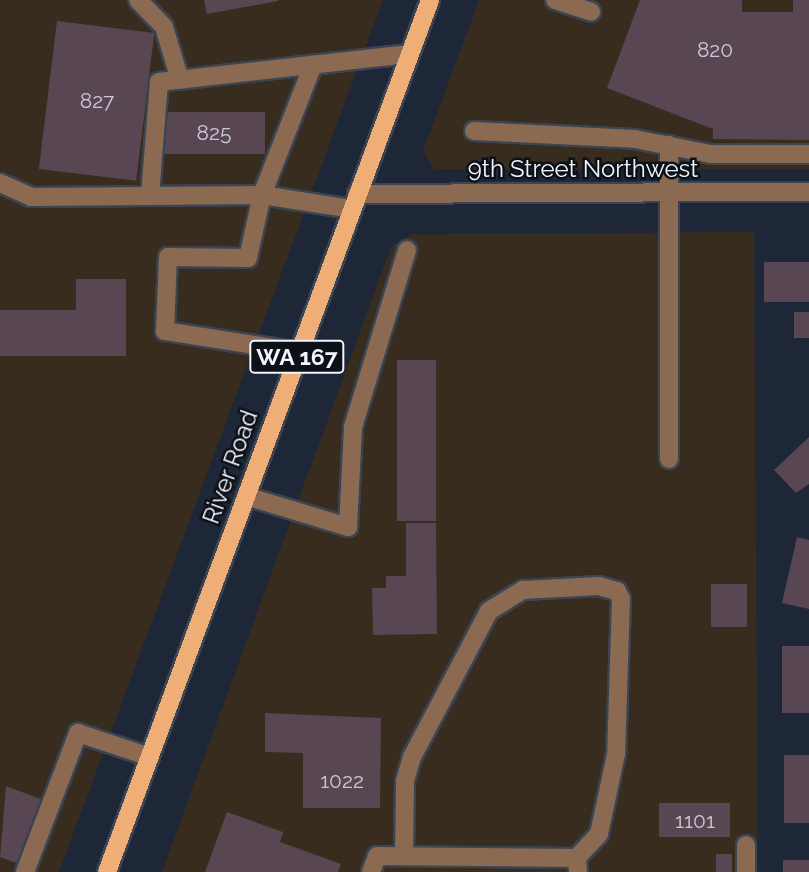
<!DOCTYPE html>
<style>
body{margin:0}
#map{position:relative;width:809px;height:872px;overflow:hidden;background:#1e2737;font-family:Raleway,sans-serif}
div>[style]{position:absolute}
.commercial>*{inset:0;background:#372c1d}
.building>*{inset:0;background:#584653;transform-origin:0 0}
.roads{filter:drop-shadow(2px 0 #3b4453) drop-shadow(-2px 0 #3b4453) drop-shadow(0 2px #3b4453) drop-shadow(0 -2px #3b4453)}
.minor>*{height:18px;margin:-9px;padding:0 9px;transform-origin:9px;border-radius:9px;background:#8b6a51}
.major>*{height:18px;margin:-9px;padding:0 9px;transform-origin:9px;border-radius:9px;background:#f0ae77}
span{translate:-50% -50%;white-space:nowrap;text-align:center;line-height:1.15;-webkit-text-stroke:5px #0c1017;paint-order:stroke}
.number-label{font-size:21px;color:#cac9d3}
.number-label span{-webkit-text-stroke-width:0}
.shield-label span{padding:2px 5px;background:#0c1017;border:2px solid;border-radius:5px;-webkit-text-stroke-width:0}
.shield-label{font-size:23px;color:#f0f5fe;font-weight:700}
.street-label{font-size:24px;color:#f0f5fe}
</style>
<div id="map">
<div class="commercial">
<div style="clip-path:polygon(0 0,383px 0,59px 872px,0 872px)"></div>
<div style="clip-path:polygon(479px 0,809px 0,809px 169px,434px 169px,423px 151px)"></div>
<div style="clip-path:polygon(754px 232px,758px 872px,162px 872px,391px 247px,413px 234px)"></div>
</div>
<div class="building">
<div style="clip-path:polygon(204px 0,278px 0,278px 1px,207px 14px)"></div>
<div style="clip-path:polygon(640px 0,742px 0,742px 12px,793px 12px,793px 0,809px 0,809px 140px,713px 139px,713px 129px,607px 88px)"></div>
<div style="left:57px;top:21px;width:98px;height:149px;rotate:7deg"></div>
<div style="left:163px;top:112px;width:102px;height:42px"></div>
<div style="left:764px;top:262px;width:45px;height:40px"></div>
<div style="clip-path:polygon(76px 279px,126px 279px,126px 356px,0 356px,0 310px,76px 310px)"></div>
<div style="left:794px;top:312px;width:15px;height:26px"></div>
<div style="left:397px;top:360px;width:39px;height:161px"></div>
<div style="clip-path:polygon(809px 437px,809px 484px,796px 493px,774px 470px)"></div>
<div style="clip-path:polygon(406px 523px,436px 523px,437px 634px,373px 635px,372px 588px,386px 588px,386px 576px,406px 576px)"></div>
<div style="clip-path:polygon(797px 537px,809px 540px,809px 609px,782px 603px)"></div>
<div style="left:711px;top:584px;width:36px;height:43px"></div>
<div style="left:782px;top:646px;width:27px;height:67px"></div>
<div style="clip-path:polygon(265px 713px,381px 718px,380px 808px,303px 808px,303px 753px,265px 752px)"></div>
<div style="left:809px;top:755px;width:68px;height:25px;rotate:90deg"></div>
<div style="clip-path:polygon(6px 786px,43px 800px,19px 864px,0 857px)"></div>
<div style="left:730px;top:803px;width:34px;height:71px;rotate:90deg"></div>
<div style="clip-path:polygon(227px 812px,283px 832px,280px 842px,341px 864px,338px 872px,205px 872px)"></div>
<div style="left:716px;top:854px;width:16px;height:18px"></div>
<div style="left:783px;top:860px;width:26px;height:12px"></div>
</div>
<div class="roads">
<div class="minor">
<div style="left:138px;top:0;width:37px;rotate:46deg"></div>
<div style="left:164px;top:27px;width:55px;rotate:73.2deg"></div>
<div style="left:555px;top:0;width:38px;rotate:18deg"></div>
<div style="left:474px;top:131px;width:161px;rotate:2.8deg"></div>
<div style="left:635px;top:139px;width:77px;rotate:11.2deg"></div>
<div style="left:711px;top:154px;width:98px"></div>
<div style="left:669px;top:145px;width:314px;rotate:90deg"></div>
<div style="left:0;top:183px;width:34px;rotate:24deg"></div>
<div style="left:31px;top:197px;width:231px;rotate:-0.5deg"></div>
<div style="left:262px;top:195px;width:90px;rotate:8.9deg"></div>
<div style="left:357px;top:194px;width:452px;rotate:-0.3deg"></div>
<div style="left:150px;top:196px;width:114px;rotate:-85.5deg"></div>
<div style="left:159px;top:82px;width:252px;rotate:-6.4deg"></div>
<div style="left:299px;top:352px;width:136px;rotate:-171.1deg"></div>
<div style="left:165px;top:331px;width:74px;rotate:-87.7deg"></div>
<div style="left:168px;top:257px;width:80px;rotate:0.7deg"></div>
<div style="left:248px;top:258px;width:65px;rotate:-77.5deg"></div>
<div style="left:262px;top:195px;width:140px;rotate:-68.6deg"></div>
<div style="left:246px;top:496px;width:107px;rotate:16.9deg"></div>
<div style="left:348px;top:527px;width:100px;rotate:-87.1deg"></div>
<div style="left:353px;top:427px;width:185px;rotate:-73deg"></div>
<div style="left:404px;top:856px;width:75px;rotate:-89.2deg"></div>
<div style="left:405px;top:781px;width:25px;rotate:-74deg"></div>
<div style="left:412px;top:757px;width:165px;rotate:-62.2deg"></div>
<div style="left:489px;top:611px;width:40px;rotate:-32deg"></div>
<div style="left:523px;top:590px;width:76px;rotate:-3deg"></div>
<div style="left:599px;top:586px;width:19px;rotate:16deg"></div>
<div style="left:617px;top:591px;width:9px;rotate:63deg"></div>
<div style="left:621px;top:599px;width:155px;rotate:91.8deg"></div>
<div style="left:616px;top:754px;width:82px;rotate:102deg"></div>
<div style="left:599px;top:834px;width:33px;rotate:133deg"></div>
<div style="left:25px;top:872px;width:149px;rotate:-69.1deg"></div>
<div style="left:78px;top:733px;width:76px;rotate:18.4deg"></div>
<div style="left:371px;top:872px;width:17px;rotate:-69deg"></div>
<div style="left:377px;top:856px;width:200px;rotate:0.6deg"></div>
<div style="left:577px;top:858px;width:14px;rotate:86deg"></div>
<div style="left:746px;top:872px;width:27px;rotate:-90deg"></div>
</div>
<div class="major">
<div style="left:107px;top:872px;width:930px;rotate:-69.67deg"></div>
</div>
</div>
<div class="number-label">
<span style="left:715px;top:50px">820</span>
<span style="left:97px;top:101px">827</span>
<span style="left:214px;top:133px">825</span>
<span style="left:342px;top:781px">1022</span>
<span style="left:695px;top:821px">1101</span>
</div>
<div class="shield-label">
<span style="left:297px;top:357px">WA 167</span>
</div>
<div class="street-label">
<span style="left:583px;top:169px">9th Street Northwest</span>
<span style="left:230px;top:467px;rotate:-70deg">River Road</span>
</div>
</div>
